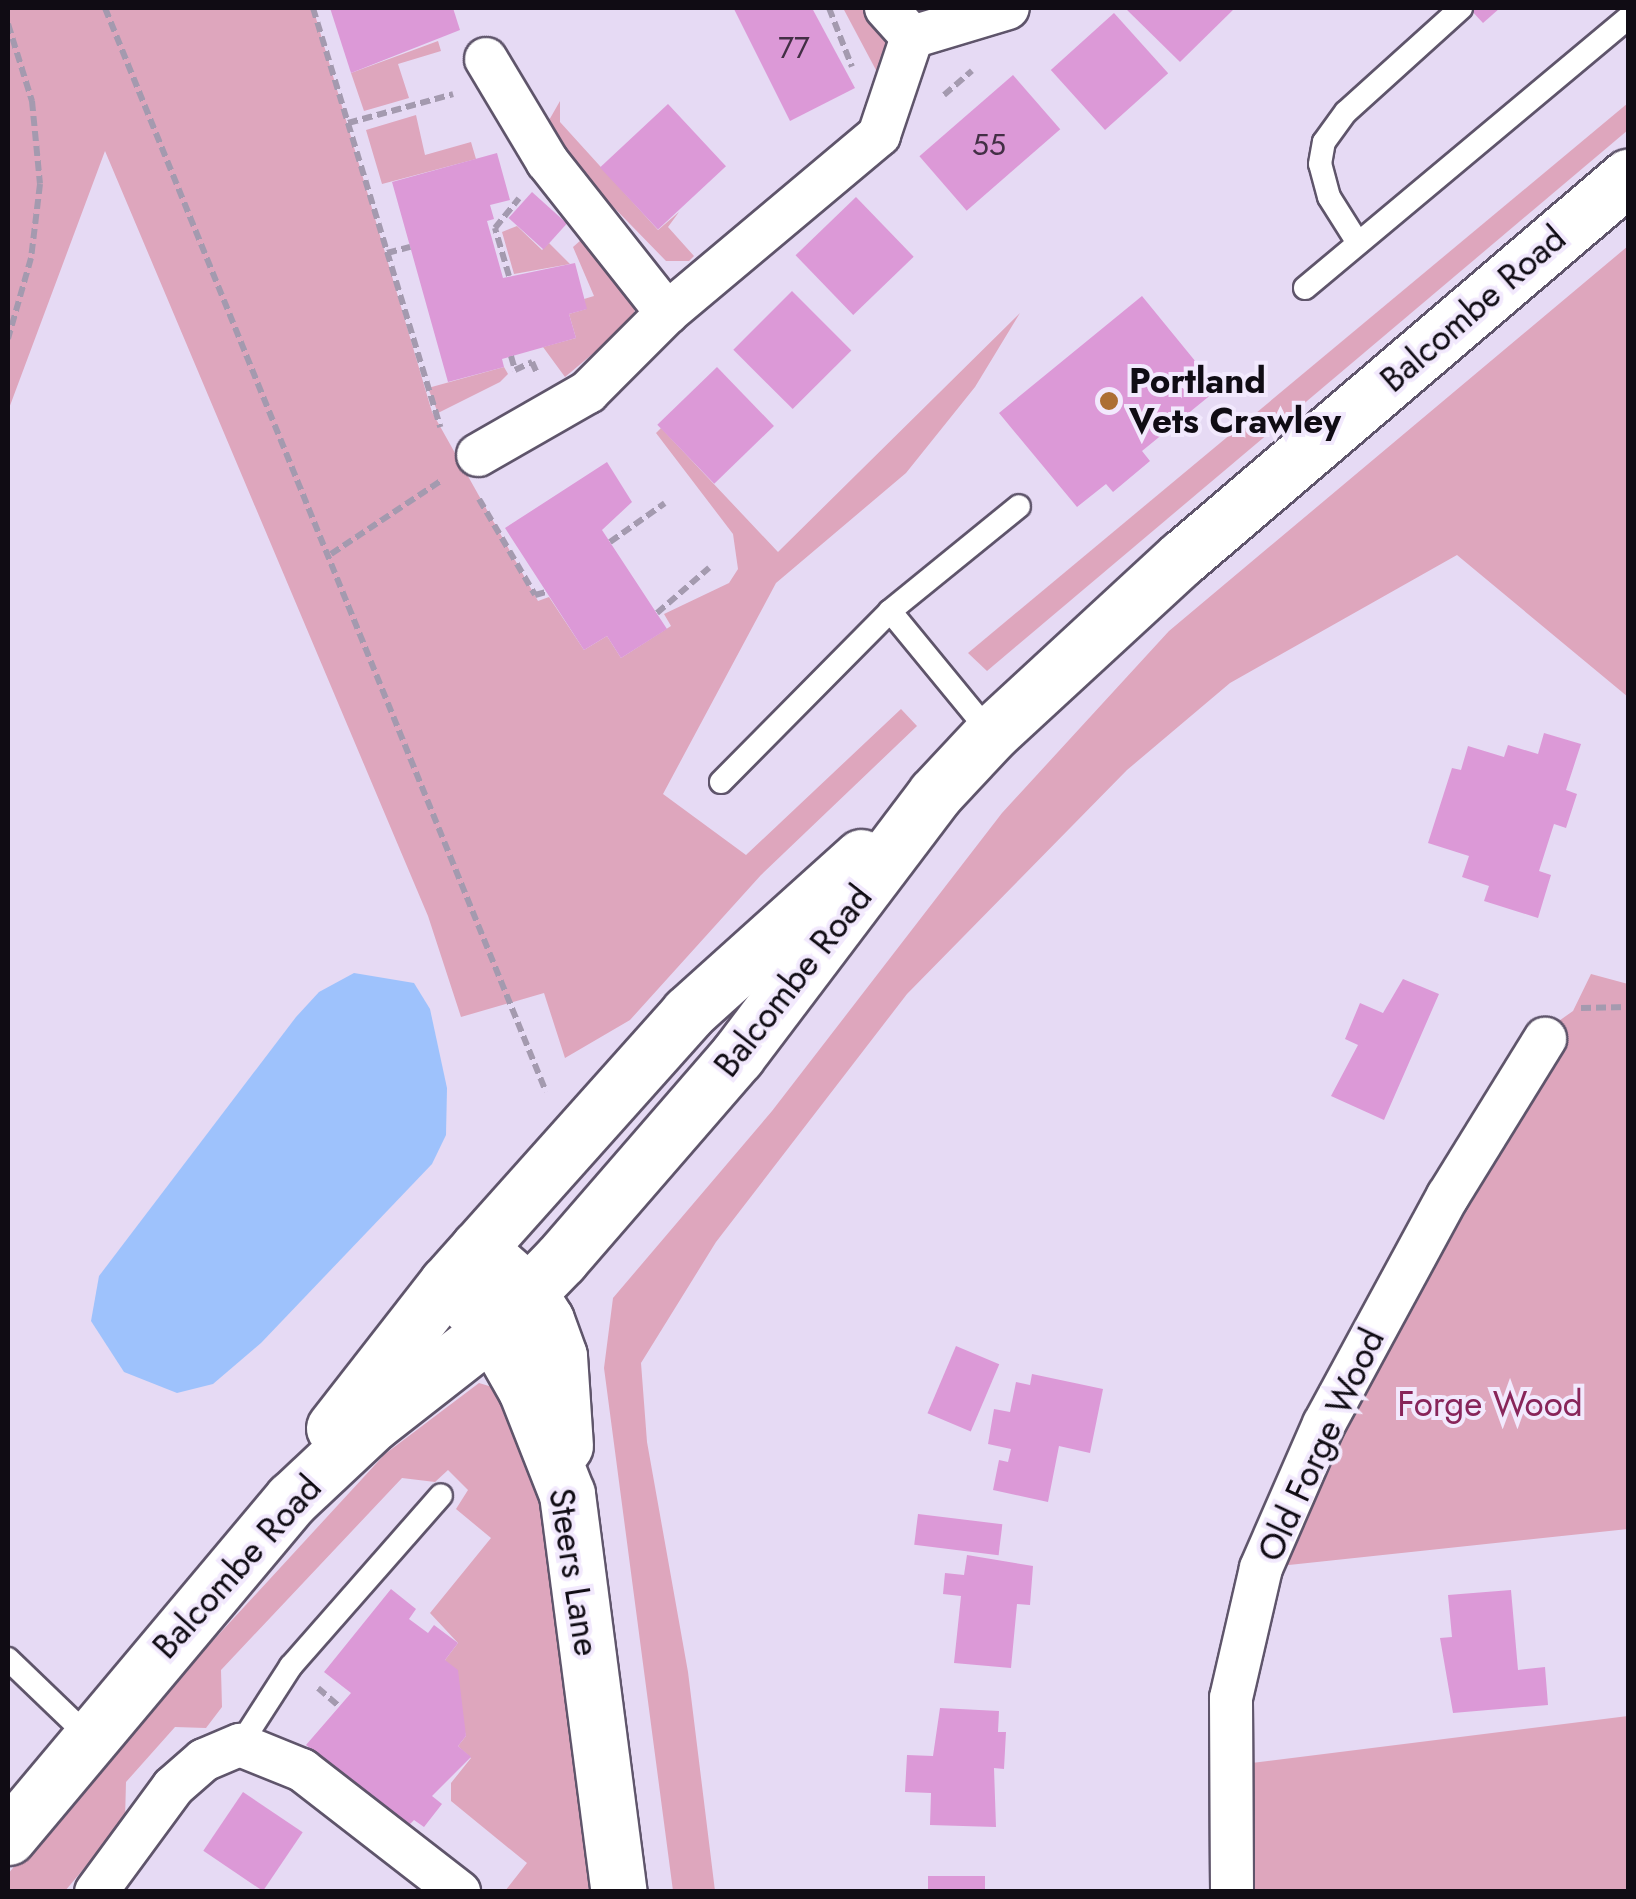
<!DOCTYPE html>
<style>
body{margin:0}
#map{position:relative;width:1636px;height:1899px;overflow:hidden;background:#e6daf4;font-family:Jost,sans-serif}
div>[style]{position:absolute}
.green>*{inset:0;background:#dea6bd}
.water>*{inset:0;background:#9ec2fc}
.building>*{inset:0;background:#dc99d7;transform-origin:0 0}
.path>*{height:6px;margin-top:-3px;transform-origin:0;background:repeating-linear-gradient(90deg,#a49aaf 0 10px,transparent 0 15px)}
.roads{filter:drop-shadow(2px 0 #5f556b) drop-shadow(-2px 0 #5f556b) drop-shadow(0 2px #5f556b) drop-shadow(0 -2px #5f556b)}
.service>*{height:22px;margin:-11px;padding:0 11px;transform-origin:11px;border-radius:11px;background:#fff}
.minor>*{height:42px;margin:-21px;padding:0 21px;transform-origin:21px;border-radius:21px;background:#fff}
.tertiary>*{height:55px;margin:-27.5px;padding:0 27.5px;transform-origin:27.5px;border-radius:27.5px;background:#fff}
.secondary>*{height:55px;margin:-27.5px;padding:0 27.5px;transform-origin:27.5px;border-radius:27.5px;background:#fff}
.dots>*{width:28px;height:28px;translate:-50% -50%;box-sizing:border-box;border:5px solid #f2e9fd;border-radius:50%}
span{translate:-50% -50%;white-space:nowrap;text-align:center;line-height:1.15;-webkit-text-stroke:8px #f2e9fd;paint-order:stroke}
.number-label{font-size:30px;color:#432f45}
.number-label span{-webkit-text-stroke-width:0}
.street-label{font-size:35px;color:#100c14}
.poi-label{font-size:35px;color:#100c14;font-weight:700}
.left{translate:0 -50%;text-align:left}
.park-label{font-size:35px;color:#88255a}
.frame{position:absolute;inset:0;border:10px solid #100c14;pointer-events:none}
</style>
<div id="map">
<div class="green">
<div style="clip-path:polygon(8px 8px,313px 8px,432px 412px,538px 601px,549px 597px,584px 650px,607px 636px,621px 658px,671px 626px,664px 614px,729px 583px,738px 569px,733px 534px,656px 433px,661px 428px,778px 552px,1020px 313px,975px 387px,906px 473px,776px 583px,663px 794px,746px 855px,901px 709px,917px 726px,761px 875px,630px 1020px,565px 1058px,544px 993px,461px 1017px,428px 916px,105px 151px,8px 411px)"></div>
<div style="clip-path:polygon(843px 8px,863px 8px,888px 40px,877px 72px)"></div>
<div style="clip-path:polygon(438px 41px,441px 51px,398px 64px,409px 98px,364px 111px,351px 73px)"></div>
<div style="clip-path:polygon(560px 101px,560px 122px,658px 230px,679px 212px,668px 227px,694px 256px,689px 261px,666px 261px,555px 147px,548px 122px)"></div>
<div style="clip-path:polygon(1628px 103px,1628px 130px,987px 671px,968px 653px)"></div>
<div style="clip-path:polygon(416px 115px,425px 155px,471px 142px,476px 159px,382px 184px,366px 130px)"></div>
<div style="clip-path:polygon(517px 226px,542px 250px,549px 243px,570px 264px,514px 274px,502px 232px)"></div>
<div style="clip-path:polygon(581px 240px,635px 309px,632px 321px,565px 377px,543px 347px,576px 338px,569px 314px,586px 309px,584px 299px,594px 296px,573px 247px)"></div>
<div style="clip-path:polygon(1628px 246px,1628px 697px,1457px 555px,1230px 683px,1127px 770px,907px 994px,716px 1242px,641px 1363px,647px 1442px,688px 1672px,715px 1891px,673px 1891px,604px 1368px,613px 1298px,772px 1111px,1002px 813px,1169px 631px)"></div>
<div style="clip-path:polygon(504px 367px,508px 374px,500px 382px,438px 413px,428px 388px)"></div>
<div style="clip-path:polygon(1591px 974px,1628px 984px,1628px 1529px,1261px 1568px,1556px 1023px,1573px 1011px)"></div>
<div style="clip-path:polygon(479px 1383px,502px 1390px,540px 1484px,597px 1891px,505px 1891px,527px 1863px,451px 1801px,451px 1783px,471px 1758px,458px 1746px,466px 1736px,445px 1660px,458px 1643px,430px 1613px,491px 1538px,456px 1509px,468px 1490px,448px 1470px,435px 1482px,402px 1478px,221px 1670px,222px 1707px,206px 1728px,175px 1727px,126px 1782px,125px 1820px,65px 1891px,8px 1892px,8px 1874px,80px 1785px,385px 1454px)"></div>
<div style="clip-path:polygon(1628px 1716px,1628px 1891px,1226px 1892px,1227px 1766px)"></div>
</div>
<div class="water">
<div style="clip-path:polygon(354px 973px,414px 983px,430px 1009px,447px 1088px,446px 1135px,432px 1164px,261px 1343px,213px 1384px,177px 1393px,124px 1372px,91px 1321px,99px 1276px,296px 1017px,319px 992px)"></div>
</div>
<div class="building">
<div style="clip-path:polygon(330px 8px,453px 8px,460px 30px,351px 73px)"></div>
<div style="clip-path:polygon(812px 8px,855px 88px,790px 121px,734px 9px)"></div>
<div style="clip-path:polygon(1125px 8px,1235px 8px,1180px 62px)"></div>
<div style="clip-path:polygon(1469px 8px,1500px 8px,1483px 23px)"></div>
<div style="left:1114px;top:13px;width:81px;height:85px;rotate:48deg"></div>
<div style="left:1013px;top:75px;width:72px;height:124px;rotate:49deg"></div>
<div style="left:668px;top:104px;width:85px;height:93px;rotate:47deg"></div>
<div style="clip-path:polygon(497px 153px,510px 200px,490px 205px,494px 219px,487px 221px,503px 278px,575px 263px,587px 309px,569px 314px,576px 338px,502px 359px,504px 367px,448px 382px,392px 182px)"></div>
<div style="left:532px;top:192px;width:47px;height:35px;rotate:42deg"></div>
<div style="left:856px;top:197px;width:83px;height:84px;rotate:46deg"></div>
<div style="left:792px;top:291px;width:84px;height:83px;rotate:45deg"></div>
<div style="clip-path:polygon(1142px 296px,1218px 389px,1142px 451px,1150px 461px,1113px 492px,1106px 484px,1077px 507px,999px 413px)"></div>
<div style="left:717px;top:367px;width:82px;height:83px;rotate:46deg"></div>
<div style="clip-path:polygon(607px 462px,632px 502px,602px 530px,667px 629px,621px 658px,607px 636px,584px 650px,505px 528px)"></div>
<div style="clip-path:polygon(1544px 733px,1581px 744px,1566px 790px,1577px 794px,1566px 828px,1554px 824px,1539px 871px,1551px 875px,1538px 918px,1484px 901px,1489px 886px,1462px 877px,1469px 856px,1428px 843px,1452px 768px,1461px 770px,1468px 746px,1504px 757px,1508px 745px,1538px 754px)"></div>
<div style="clip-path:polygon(1403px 979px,1439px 994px,1384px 1120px,1331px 1096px,1358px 1045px,1345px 1039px,1360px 1003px,1383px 1013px)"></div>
<div style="left:956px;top:1346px;width:47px;height:73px;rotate:23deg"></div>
<div style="clip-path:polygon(1032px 1374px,1103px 1389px,1090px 1453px,1059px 1446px,1048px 1502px,993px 1490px,999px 1460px,1008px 1462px,1011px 1449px,988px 1444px,994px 1409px,1010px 1412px,1016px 1382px,1030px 1385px)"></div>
<div style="left:918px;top:1514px;width:85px;height:31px;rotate:7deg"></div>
<div style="clip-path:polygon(967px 1555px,1033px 1566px,1030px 1605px,1017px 1604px,1011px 1668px,954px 1663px,961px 1596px,943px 1594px,945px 1573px,964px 1575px)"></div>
<div style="clip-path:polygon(391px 1589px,416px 1609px,409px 1619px,428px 1633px,434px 1625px,458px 1643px,445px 1660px,458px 1670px,466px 1736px,458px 1746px,471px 1757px,432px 1796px,442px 1804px,424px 1827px,414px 1820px,409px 1825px,306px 1745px,351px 1693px,324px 1672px)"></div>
<div style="clip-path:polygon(1511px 1590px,1518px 1670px,1545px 1667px,1548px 1705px,1453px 1713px,1440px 1638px,1452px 1637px,1448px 1595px)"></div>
<div style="clip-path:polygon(940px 1708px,999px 1711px,998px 1732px,1006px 1732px,1004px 1769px,994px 1768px,996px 1827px,930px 1825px,931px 1793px,905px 1792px,907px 1755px,933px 1756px)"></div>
<div style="left:243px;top:1792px;width:72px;height:71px;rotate:34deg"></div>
<div style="left:928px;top:1876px;width:57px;height:16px"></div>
</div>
<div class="path">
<div style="left:105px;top:8px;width:1170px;rotate:67.86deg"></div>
<div style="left:313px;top:8px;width:438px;rotate:73.1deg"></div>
<div style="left:829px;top:8px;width:63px;rotate:68.7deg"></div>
<div style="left:8px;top:24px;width:81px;rotate:72.7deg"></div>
<div style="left:32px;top:101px;width:83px;rotate:84.5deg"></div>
<div style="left:40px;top:184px;width:75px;rotate:96.9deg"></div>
<div style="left:31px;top:258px;width:84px;rotate:105.9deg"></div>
<div style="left:944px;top:95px;width:37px;rotate:-41deg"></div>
<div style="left:348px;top:123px;width:109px;rotate:-15.4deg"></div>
<div style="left:387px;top:253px;width:24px;rotate:-15deg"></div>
<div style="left:509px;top:276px;width:50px;rotate:-106.3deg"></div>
<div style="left:495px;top:228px;width:38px;rotate:-51deg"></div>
<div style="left:511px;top:356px;width:15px;rotate:74deg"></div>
<div style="left:515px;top:370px;width:19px;rotate:-25deg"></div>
<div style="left:532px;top:362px;width:10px;rotate:66deg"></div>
<div style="left:479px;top:499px;width:111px;rotate:59.7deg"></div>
<div style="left:535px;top:595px;width:11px;rotate:-15deg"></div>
<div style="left:610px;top:542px;width:67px;rotate:-35.3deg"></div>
<div style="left:331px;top:554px;width:133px;rotate:-33.7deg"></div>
<div style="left:657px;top:613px;width:69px;rotate:-40.9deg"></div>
<div style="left:1581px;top:1008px;width:47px;rotate:-1.2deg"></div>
<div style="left:318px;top:1688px;width:29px;rotate:41deg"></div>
</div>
<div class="roads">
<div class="service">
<div style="left:1358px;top:243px;width:54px;rotate:-122.2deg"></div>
<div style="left:1329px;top:197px;width:34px;rotate:-105deg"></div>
<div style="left:1320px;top:164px;width:22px;rotate:-80deg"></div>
<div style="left:1324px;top:142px;width:37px;rotate:-54deg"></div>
<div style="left:1346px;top:112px;width:155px;rotate:-42.1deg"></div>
<div style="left:1305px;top:288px;width:421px;rotate:-39.9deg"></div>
<div style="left:890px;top:611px;width:159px;rotate:50.6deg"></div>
<div style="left:721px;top:782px;width:240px;rotate:-45.3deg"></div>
<div style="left:890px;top:611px;width:166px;rotate:-39.1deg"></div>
<div style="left:8px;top:1659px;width:114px;rotate:43.9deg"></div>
<div style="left:240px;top:1745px;width:94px;rotate:-57.2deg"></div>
<div style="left:291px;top:1666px;width:227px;rotate:-48.7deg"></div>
</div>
<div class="minor">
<div style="left:886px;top:8px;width:39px;rotate:48deg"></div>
<div style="left:912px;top:37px;width:100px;rotate:-16.8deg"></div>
<div style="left:486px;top:59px;width:119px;rotate:59.1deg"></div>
<div style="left:547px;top:161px;width:194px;rotate:51.7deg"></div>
<div style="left:667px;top:313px;width:277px;rotate:-40deg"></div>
<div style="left:879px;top:135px;width:103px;rotate:-71.4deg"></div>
<div style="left:478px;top:455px;width:127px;rotate:-29.8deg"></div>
<div style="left:588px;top:392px;width:112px;rotate:-45deg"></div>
<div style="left:96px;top:1892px;width:130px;rotate:-53.7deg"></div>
<div style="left:173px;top:1787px;width:41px;rotate:-41.1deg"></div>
<div style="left:204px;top:1760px;width:39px;rotate:-23deg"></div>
<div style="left:240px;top:1745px;width:67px;rotate:22deg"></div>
<div style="left:302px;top:1770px;width:199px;rotate:37.8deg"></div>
<div style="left:1232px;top:1892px;width:194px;rotate:-90.3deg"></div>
<div style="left:1231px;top:1698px;width:133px;rotate:-77deg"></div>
<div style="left:1261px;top:1568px;width:157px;rotate:-66.4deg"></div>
<div style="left:1324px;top:1424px;width:260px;rotate:-61.5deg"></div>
<div style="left:1448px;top:1196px;width:185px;rotate:-58.3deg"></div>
</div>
<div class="tertiary">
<div style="left:478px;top:1248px;width:68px;rotate:41.4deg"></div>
<div style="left:529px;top:1293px;width:32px;rotate:58deg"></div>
<div style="left:546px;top:1320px;width:38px;rotate:70deg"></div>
<div style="left:559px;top:1356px;width:90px;rotate:86.2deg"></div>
<div style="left:447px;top:1283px;width:65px;rotate:46.2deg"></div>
<div style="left:492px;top:1330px;width:69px;rotate:60.5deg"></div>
<div style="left:526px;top:1390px;width:112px;rotate:68.5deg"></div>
<div style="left:567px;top:1494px;width:401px;rotate:82.6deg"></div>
</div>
<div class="secondary">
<div style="left:334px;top:1428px;width:184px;rotate:-52.1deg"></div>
<div style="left:447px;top:1283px;width:362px;rotate:-48.2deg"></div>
<div style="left:688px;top:1013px;width:233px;rotate:-42deg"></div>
<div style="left:8px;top:1837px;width:441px;rotate:-50deg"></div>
<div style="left:292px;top:1499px;width:111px;rotate:-43.2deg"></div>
<div style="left:373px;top:1423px;width:151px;rotate:-38deg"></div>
<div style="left:492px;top:1330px;width:99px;rotate:-45.8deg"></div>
<div style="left:561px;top:1259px;width:269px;rotate:-49.1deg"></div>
<div style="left:737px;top:1056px;width:328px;rotate:-52.9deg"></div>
<div style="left:935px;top:794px;width:82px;rotate:-47deg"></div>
<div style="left:991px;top:734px;width:260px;rotate:-42.7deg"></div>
<div style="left:1182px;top:558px;width:587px;rotate:-40.51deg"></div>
</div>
</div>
<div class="dots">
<div style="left:1109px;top:401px;background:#ad6e34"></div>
</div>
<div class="number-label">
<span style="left:794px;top:48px">77</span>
<span style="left:989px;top:145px">55</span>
</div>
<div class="street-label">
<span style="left:1473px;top:309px;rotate:-41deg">Balcombe Road</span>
<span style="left:793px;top:981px;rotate:-52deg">Balcombe Road</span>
<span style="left:1321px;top:1445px;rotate:-65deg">Old Forge Wood</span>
<span style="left:237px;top:1567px;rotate:-48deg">Balcombe Road</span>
<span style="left:574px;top:1572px;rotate:81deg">Steers Lane</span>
</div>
<div class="poi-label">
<span class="left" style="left:1129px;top:401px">Portland<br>Vets Crawley</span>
</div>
<div class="park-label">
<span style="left:1490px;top:1404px">Forge Wood</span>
</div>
<div class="frame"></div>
</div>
